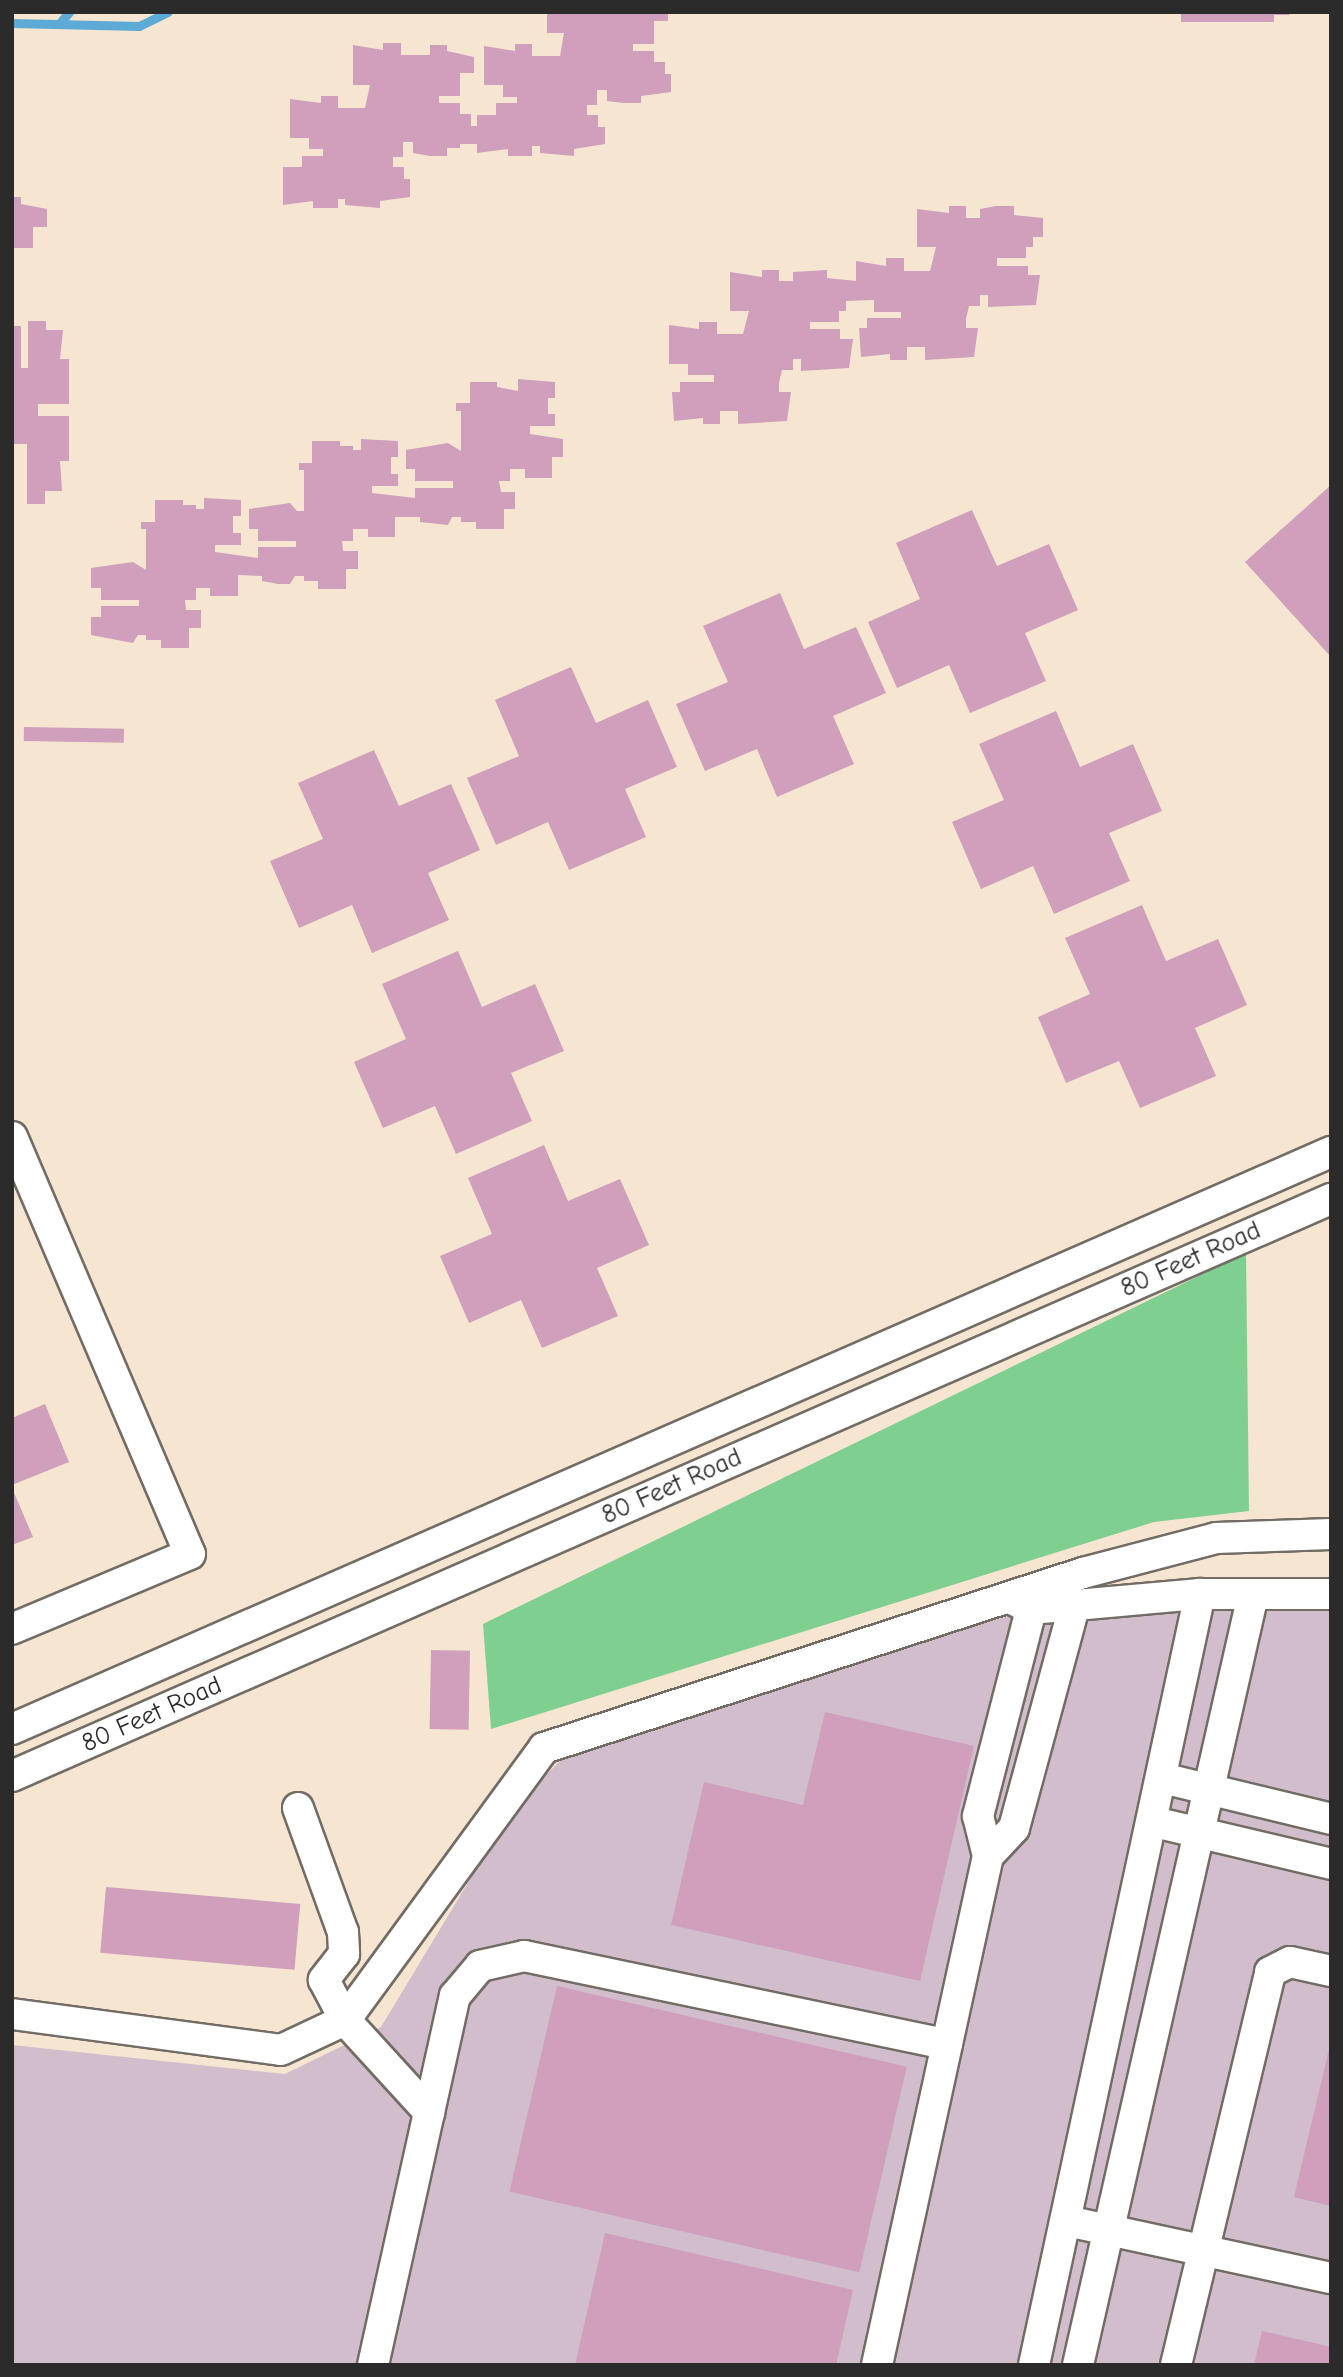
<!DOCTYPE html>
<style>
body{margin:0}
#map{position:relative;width:1343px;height:2377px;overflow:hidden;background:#f6e6d1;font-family:"Comic Neue",sans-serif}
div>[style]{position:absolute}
.industrial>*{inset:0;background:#d1bdcc}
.green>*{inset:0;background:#7ecf90}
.stream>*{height:9px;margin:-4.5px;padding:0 4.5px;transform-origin:4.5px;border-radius:4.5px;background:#5caad5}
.building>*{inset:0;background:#cf9fbc;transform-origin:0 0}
.roads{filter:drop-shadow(2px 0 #726c65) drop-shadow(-2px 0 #726c65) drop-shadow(0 2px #726c65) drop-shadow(0 -2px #726c65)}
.minor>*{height:30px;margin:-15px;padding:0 15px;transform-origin:15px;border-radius:15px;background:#fff}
span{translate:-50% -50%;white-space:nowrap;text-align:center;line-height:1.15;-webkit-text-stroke:6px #fff;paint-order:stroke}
.street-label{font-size:26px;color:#2b2b2b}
.frame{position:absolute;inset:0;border:14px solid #2b2b2b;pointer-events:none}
</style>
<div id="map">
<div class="industrial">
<div style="clip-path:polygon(1331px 1599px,1331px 2365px,12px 2365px,12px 2045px,285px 2074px,381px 2027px,513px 1808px,577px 1744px,1008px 1616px)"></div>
</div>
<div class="green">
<div style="clip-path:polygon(1246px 1253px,1249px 1511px,1154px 1522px,491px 1729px,483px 1624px)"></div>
</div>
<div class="stream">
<div style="left:12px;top:23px;width:127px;rotate:1.4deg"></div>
<div style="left:139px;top:26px;width:32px;rotate:-26deg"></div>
<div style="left:59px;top:24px;width:16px;rotate:-50deg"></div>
</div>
<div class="building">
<div style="clip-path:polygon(547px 12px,668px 12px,668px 21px,654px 21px,654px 44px,633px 44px,633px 51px,654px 51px,654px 62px,665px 62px,665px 74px,671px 74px,671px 92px,641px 96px,641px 103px,624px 103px,607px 101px,607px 90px,597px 90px,597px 105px,587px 105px,587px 115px,598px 115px,598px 127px,605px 127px,605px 144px,574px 149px,574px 156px,540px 153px,540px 146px,532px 146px,532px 156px,508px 156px,508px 149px,477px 153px,477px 144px,460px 144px,460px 148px,447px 148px,447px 156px,430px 156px,413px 153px,413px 142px,403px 142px,403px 157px,393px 157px,393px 167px,404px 167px,404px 179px,410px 179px,410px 197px,380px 201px,380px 208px,345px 205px,345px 199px,338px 199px,338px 208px,313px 208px,313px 201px,283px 205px,283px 167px,302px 167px,302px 156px,323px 156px,323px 149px,309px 149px,309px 138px,290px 138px,290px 99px,321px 103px,321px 96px,338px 96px,338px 108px,365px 108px,370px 85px,353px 85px,353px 45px,383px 50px,383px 43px,401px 43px,401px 55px,430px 55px,430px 45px,447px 45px,447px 51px,474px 57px,474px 73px,460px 73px,460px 96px,439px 96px,439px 103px,460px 103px,460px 114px,471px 114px,471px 126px,477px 126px,477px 115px,496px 115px,496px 103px,517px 103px,517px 97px,503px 97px,503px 85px,484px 85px,484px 46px,515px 51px,515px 44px,532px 44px,532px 56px,560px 56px,564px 33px,547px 33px)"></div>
<div style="clip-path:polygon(1181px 12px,1289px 12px,1289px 15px,1274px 15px,1274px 22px,1181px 22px)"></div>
<div style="clip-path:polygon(12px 197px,21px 197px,21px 204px,47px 209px,47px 227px,33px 227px,33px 248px,12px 248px)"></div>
<div style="clip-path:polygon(949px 206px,966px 206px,966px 218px,980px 218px,980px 209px,996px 206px,1014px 206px,1014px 215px,1043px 218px,1043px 237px,1033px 237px,1033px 247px,1026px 247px,1026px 258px,997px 258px,997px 266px,1028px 266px,1028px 275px,1040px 275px,1036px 305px,988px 307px,988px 295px,980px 295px,980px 306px,969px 306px,966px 319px,966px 328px,978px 328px,974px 357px,925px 360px,925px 347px,907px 347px,907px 360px,890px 360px,890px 354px,861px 357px,859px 328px,867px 328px,867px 318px,901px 318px,901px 312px,874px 312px,874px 300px,846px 301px,846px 311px,839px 311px,839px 322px,810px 322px,810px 329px,840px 329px,840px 339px,853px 339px,849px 368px,801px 371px,801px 359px,793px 359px,793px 370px,782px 370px,779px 383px,779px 392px,791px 392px,787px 421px,738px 424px,738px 411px,720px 411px,720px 424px,703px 424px,703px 418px,674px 421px,672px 392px,680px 392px,680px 382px,714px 382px,714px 375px,688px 375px,688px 364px,669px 364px,669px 325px,699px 329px,699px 322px,717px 322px,717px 334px,743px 334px,749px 311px,730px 311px,730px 272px,762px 277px,762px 270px,779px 270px,779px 281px,793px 281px,793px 272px,827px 270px,827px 278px,856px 281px,856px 261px,886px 266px,886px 258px,904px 258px,904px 271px,930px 271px,936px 247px,917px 247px,917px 209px,949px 213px)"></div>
<div style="clip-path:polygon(28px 321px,46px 321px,46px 330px,63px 330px,60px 359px,69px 359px,69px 404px,38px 404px,38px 416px,69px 416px,69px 461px,60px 461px,62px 491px,45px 491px,45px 504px,27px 504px,27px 444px,12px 444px,12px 326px,21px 326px,21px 368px,28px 368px)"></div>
<div style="clip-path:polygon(518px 379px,555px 382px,555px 398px,548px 398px,548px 414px,555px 414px,555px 426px,530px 426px,530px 434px,563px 439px,563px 457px,552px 457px,552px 478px,525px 478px,525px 469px,510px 469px,510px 481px,499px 481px,501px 492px,515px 492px,515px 509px,504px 509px,504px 529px,476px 529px,476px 522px,461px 522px,461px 517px,452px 517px,448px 525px,420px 522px,420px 517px,395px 517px,395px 537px,368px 537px,368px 529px,353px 529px,353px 541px,342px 541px,343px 551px,358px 551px,358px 569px,346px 569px,346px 589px,318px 589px,318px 581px,304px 581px,304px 576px,295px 576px,290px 584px,278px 584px,262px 581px,262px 576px,238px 575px,238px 596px,210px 596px,210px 588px,196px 588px,196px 600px,185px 600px,186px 610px,201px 610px,201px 628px,189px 628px,189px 648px,161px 648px,161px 640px,146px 640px,146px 635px,138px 635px,133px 643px,91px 635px,91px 617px,101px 617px,101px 606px,139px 606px,139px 600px,101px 600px,101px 588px,91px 588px,91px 568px,133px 562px,146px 570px,146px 529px,141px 529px,141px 522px,155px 522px,155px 500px,183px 500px,183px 505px,196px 505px,196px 509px,204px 509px,204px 498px,241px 500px,241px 516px,233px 516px,233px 533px,241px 533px,241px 545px,215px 545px,215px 552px,258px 558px,258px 547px,296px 547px,296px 541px,258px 541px,258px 529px,249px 529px,249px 509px,290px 503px,297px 511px,304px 511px,304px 470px,299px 470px,299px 463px,312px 463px,312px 441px,340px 441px,340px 446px,353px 446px,353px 450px,361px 450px,361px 439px,398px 441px,398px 457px,391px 457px,391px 474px,398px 474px,398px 486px,372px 486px,372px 493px,415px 498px,415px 488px,453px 488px,453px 481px,415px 481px,415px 469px,406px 469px,406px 450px,448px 443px,461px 451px,461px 411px,456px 411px,456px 403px,470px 403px,470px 382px,497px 382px,497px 387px,518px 391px)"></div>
<div style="clip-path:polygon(1331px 485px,1331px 657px,1245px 562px)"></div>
<div style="clip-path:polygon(972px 510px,997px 566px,1049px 544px,1078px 610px,1025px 633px,1046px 681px,970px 713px,949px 665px,897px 688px,868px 622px,920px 599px,896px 543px)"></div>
<div style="clip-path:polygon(780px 593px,804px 649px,856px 627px,886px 693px,833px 716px,854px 764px,777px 797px,757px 749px,705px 771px,676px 704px,728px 682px,703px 626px)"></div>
<div style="clip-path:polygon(571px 667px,596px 723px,648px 700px,677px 767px,625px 789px,646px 837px,569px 870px,548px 822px,496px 845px,467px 778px,519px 756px,495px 700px)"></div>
<div style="clip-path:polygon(1056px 711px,1080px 767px,1133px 744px,1162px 811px,1109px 833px,1130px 881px,1054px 914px,1033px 866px,981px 889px,952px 822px,1004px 800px,979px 744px)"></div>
<div style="left:24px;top:727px;width:100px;height:14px;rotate:1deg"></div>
<div style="clip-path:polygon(374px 750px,399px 806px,451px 784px,480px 850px,428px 873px,449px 920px,372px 953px,352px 905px,299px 928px,270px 861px,323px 839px,298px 783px)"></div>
<div style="clip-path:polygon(1142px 905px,1166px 961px,1218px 939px,1247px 1005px,1195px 1028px,1216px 1076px,1140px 1108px,1119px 1061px,1066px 1083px,1038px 1017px,1090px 994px,1065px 938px)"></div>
<div style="clip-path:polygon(458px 951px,482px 1007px,535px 984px,564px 1051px,511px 1073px,532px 1121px,456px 1154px,435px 1106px,383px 1128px,354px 1062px,406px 1039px,382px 984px)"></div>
<div style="clip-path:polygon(544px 1145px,568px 1201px,620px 1179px,649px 1245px,597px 1268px,618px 1316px,542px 1348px,521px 1300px,469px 1323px,440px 1256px,492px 1234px,468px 1178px)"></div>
<div style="clip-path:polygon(45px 1404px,69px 1462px,12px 1485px,12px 1418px)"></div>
<div style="clip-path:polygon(12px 1488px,33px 1537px,12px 1545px)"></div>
<div style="left:431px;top:1650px;width:39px;height:79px;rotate:1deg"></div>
<div style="clip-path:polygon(825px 1712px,974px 1746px,920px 1981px,671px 1925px,704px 1782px,803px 1805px)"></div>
<div style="left:106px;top:1887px;width:195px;height:66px;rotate:5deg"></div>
<div style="left:557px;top:1986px;width:359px;height:211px;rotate:13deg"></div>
<div style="clip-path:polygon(1330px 2045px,1331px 2045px,1331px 2206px,1294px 2197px)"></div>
<div style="clip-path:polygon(605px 2233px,853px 2290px,836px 2365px,575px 2365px)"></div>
<div style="clip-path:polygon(1262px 2331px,1331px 2347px,1331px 2365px,1254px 2365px)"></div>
</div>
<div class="roads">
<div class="minor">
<div style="left:12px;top:1137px;width:453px;rotate:66.9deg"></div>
<div style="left:190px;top:1554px;width:193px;rotate:157.2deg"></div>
<div style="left:1012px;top:1599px;width:21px;rotate:28deg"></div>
<div style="left:1031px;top:1609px;width:170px;rotate:-5.1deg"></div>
<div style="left:1200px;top:1594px;width:131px"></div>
<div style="left:12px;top:1729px;width:1440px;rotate:-23.63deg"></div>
<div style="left:12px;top:1776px;width:1440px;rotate:-23.63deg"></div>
<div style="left:1162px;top:1778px;width:174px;rotate:13.6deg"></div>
<div style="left:298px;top:1808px;width:132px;rotate:70.1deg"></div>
<div style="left:343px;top:1932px;width:22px;rotate:87deg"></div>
<div style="left:344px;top:1954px;width:33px;rotate:128deg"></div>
<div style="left:324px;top:1980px;width:45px;rotate:62.3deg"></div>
<div style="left:345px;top:2020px;width:125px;rotate:47.6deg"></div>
<div style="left:1154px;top:1822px;width:182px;rotate:13.3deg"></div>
<div style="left:988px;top:1856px;width:38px;rotate:-47deg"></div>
<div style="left:1014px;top:1828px;width:229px;rotate:-74.8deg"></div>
<div style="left:12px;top:2014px;width:271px;rotate:7.6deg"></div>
<div style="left:281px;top:2050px;width:71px;rotate:-25.1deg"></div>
<div style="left:345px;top:2020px;width:337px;rotate:-53.8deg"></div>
<div style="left:544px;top:1748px;width:567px;rotate:-17.99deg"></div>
<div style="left:1083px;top:1573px;width:138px;rotate:-14.7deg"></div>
<div style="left:1216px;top:1538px;width:115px;rotate:-2deg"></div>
<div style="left:1067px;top:2221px;width:270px;rotate:12.2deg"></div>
<div style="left:373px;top:2365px;width:378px;rotate:-77.5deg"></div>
<div style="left:455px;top:1996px;width:39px;rotate:-50deg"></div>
<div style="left:480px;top:1966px;width:45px;rotate:-12.8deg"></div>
<div style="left:524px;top:1956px;width:432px;rotate:11.8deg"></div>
<div style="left:877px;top:2365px;width:521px;rotate:-77.7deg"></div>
<div style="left:988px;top:1856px;width:41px;rotate:-104deg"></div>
<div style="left:978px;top:1816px;width:214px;rotate:-75.6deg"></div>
<div style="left:1034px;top:2365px;width:789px;rotate:-77.85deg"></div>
<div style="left:1078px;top:2365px;width:790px;rotate:-77.2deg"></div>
<div style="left:1176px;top:2365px;width:404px;rotate:-76.5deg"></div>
<div style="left:1270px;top:1972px;width:22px;rotate:-27deg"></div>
<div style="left:1290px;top:1962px;width:42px;rotate:12.4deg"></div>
</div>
</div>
<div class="street-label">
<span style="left:1191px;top:1260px;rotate:-24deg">80 Feet Road</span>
<span style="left:672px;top:1487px;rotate:-24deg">80 Feet Road</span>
<span style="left:152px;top:1715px;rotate:-24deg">80 Feet Road</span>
</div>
<div class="frame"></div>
</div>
